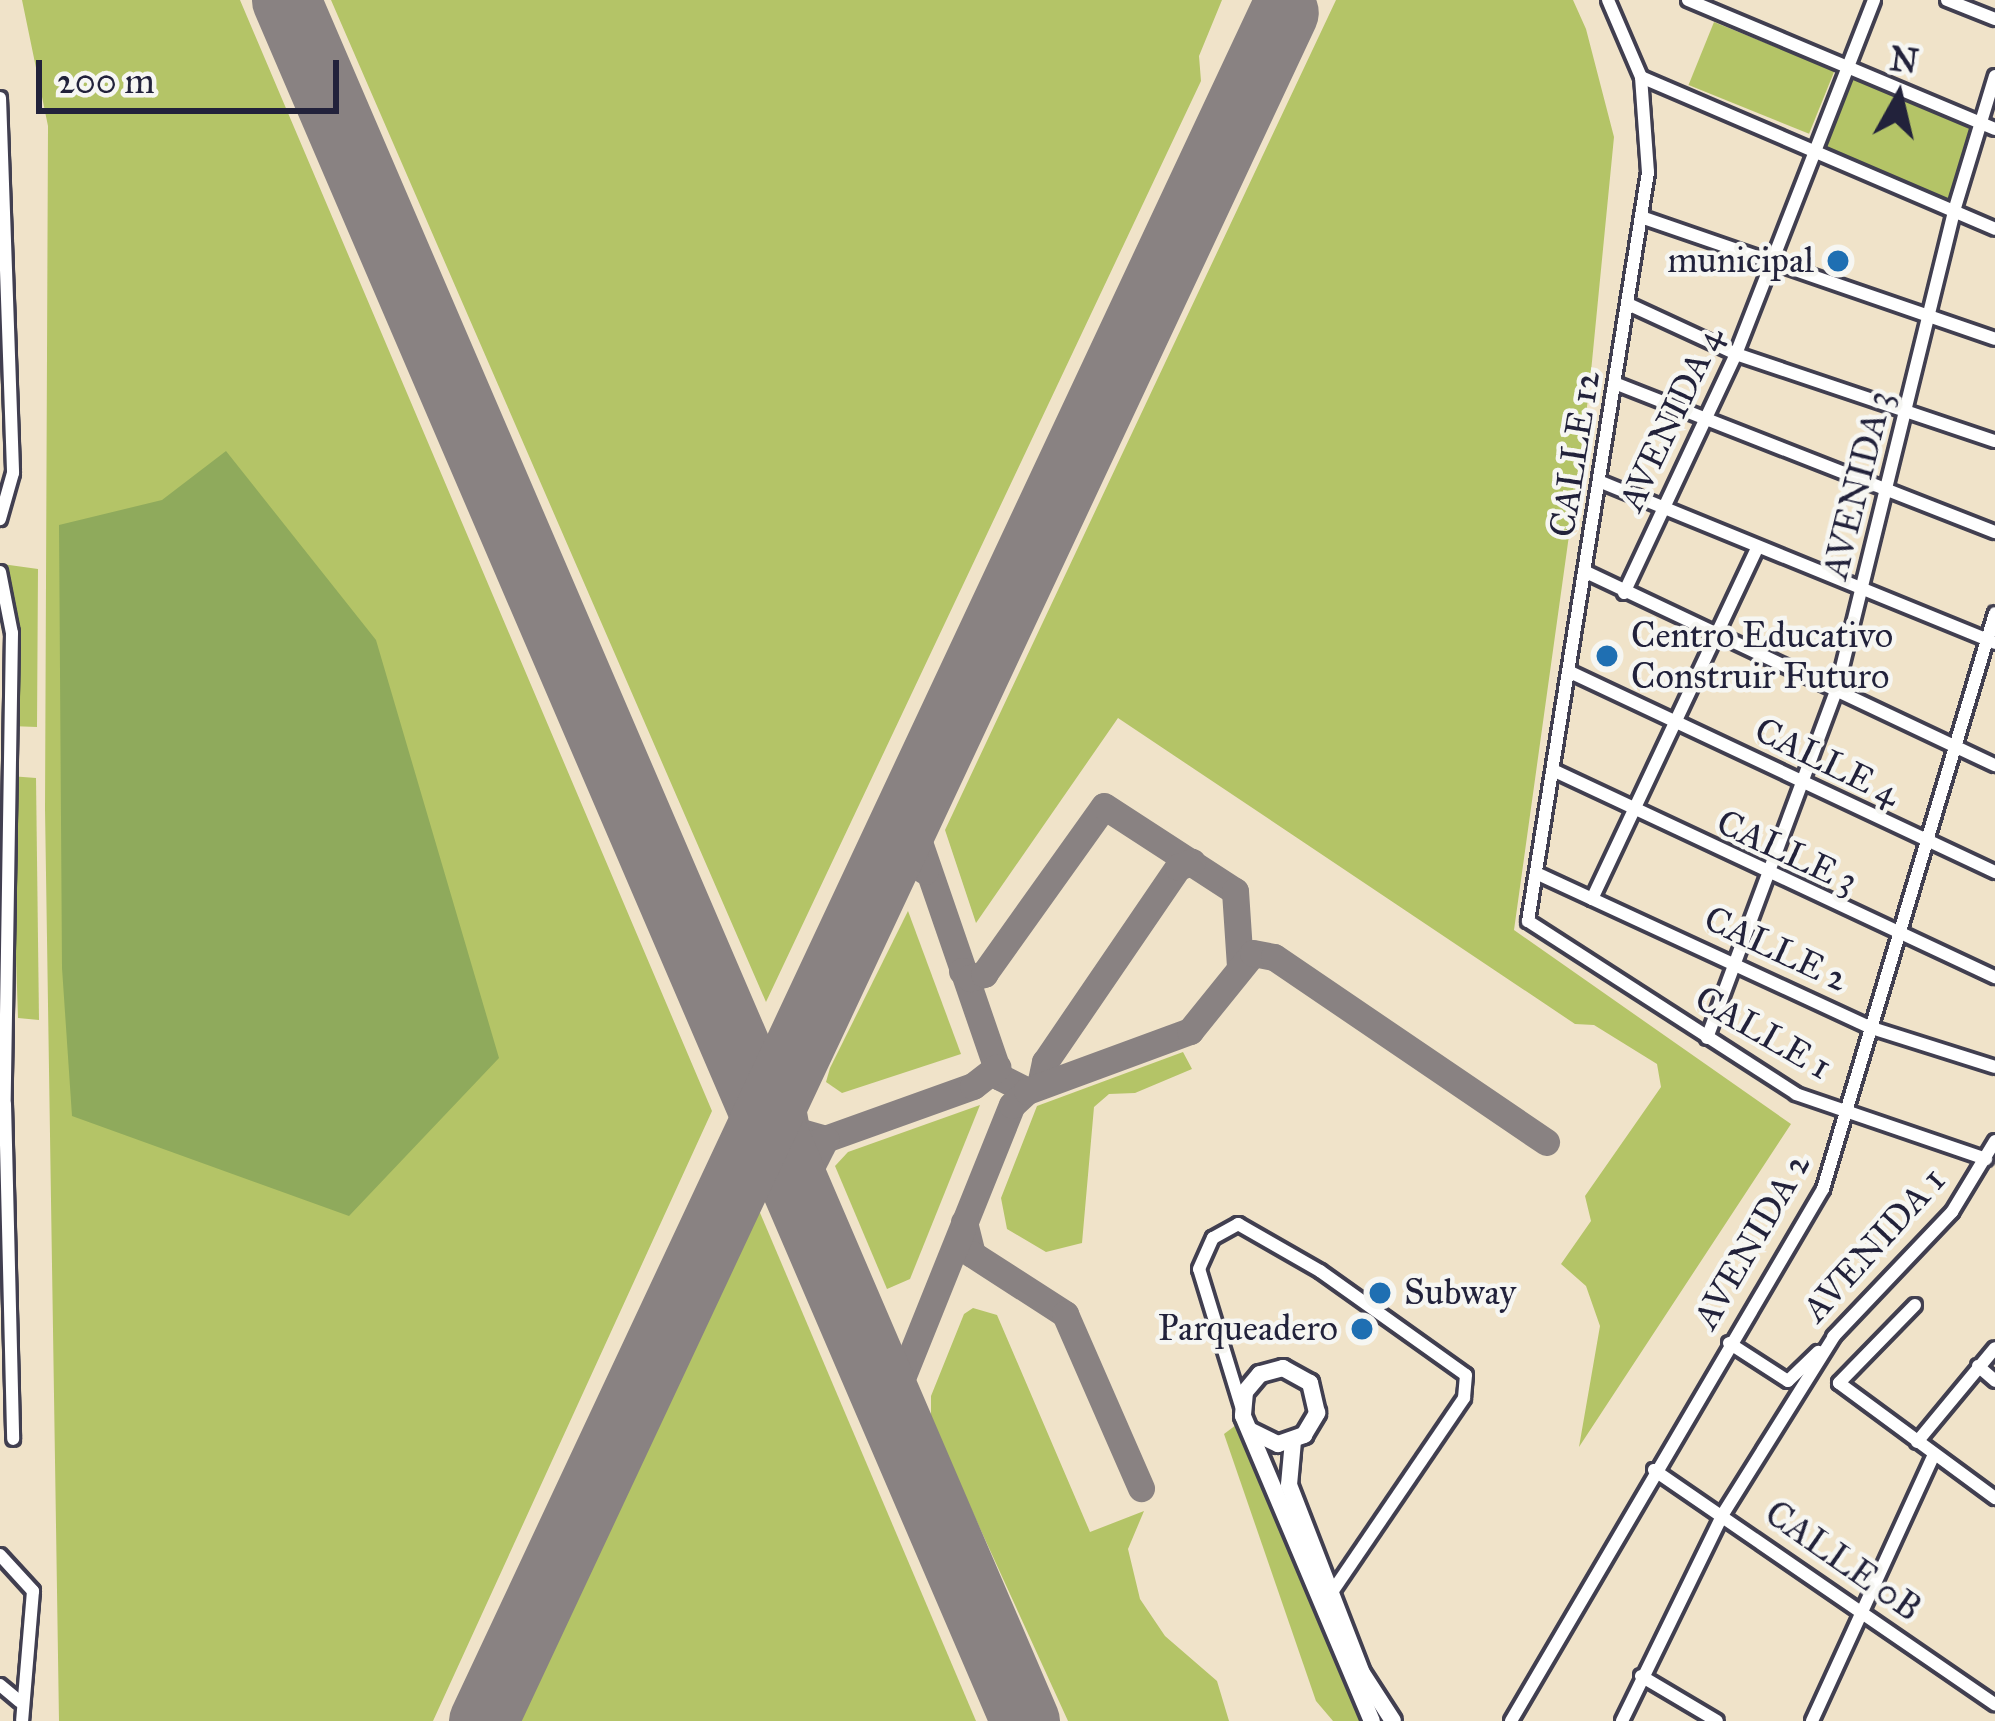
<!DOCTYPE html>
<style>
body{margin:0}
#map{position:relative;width:1995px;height:1721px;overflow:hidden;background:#f0e3c9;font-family:"IM FELL Great Primer",serif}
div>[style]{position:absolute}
.green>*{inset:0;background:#b4c467;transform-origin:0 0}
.forest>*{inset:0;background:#8faa5c}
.taxiway>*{height:27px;margin:-13.5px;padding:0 13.5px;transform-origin:13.5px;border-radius:13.5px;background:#898282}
.runway>*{height:69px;margin:-34.5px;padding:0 34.5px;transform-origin:34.5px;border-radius:34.5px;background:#898282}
.roads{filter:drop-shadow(3px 0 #413f50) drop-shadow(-3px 0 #413f50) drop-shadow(0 3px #413f50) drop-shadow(0 -3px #413f50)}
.minor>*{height:12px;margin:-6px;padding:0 6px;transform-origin:6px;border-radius:6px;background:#fff}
.major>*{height:16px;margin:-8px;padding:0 8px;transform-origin:8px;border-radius:8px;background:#fff}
.dots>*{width:33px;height:33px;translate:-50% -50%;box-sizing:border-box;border:6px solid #f6f6f2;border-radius:50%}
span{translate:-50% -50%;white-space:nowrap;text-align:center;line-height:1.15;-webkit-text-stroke:9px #f6f6f2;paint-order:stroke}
.poi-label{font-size:36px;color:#22223b}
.right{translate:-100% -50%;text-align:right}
.left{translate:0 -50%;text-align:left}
.street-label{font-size:36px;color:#22223b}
.north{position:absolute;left:1839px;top:36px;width:120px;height:120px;-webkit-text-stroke:9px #f6f6f2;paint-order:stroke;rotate:8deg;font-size:33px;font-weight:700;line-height:48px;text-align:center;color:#22223b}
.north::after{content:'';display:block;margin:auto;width:42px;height:54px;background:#22223b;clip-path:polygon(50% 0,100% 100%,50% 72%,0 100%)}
.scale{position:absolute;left:36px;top:60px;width:303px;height:54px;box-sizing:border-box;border:6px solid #22223b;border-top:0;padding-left:15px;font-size:36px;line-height:42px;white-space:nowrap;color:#22223b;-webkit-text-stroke:9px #f6f6f2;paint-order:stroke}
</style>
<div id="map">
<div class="green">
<div style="clip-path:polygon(22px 0,240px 0,712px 1111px,433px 1721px,59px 1721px,45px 809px,48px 126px)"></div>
<div style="clip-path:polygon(331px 0,1222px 0,1199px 56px,1201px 81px,766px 1002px)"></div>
<div style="clip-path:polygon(1336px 0,1573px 0,1586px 29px,1614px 137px,1589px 392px,1514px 930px,1791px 1124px,1579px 1447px,1600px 1326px,1586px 1286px,1561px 1264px,1591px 1221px,1585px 1196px,1661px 1087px,1657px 1064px,1594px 1025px,1575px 1024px,1118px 718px,976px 923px,945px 830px)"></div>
<div style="left:1714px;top:22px;width:130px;height:68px;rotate:22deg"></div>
<div style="clip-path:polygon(1848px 66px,1974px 118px,1952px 206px,1820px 149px)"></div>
<div style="clip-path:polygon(2px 564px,38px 569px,37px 727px,10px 726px,13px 632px)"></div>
<div style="clip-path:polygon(10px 776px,36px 778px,39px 1020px,18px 1018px)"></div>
<div style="clip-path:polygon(908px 911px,961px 1054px,842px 1093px,826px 1082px,830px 1068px)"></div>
<div style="clip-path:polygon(1183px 1052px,1192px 1069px,1135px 1093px,1109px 1094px,1094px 1107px,1082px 1243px,1046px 1252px,1007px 1229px,1001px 1198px,1037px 1106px)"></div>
<div style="clip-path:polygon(980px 1105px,910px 1279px,887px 1289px,835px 1166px,848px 1152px)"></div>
<div style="clip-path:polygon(755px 1201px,976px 1721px,521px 1721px)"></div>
<div style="clip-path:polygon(973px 1308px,997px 1315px,1090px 1532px,1144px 1511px,1128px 1549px,1140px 1599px,1165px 1636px,1217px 1681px,1229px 1721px,1068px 1721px,931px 1421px,931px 1396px,964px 1314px)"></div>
<div style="clip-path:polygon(1236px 1425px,1265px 1465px,1362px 1721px,1333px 1721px,1316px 1701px,1224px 1434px)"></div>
</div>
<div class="forest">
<div style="clip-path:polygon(226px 451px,376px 640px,499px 1058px,349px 1216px,72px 1116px,62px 968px,59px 525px,162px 500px)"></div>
</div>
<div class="taxiway">
<div style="left:909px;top:813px;width:279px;rotate:71deg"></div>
<div style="left:1000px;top:1077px;width:30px;rotate:27deg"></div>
<div style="left:884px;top:864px;width:23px;rotate:-15deg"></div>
<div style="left:906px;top:858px;width:23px;rotate:34deg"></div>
<div style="left:962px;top:971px;width:11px;rotate:41deg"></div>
<div style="left:970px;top:978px;width:15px;rotate:-16deg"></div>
<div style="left:984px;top:974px;width:206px;rotate:-54.5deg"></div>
<div style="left:1104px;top:806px;width:156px;rotate:33deg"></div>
<div style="left:1235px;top:891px;width:76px;rotate:86.2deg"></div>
<div style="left:786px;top:1075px;width:49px;rotate:79.4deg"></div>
<div style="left:749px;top:1079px;width:68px;rotate:48.6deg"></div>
<div style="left:794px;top:1130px;width:32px;rotate:16deg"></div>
<div style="left:825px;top:1139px;width:157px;rotate:-19.7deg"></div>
<div style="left:973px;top:1086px;width:31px;rotate:-38deg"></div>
<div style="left:1040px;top:1085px;width:24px;rotate:-78deg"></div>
<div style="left:1045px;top:1062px;width:236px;rotate:-55.7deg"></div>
<div style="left:1178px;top:867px;width:15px;rotate:-20deg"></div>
<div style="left:728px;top:1200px;width:38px;rotate:-55deg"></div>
<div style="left:750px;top:1169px;width:81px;rotate:-21.8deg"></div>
<div style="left:805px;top:1209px;width:40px;rotate:-82.9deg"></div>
<div style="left:810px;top:1169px;width:34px;rotate:-63deg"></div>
<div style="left:964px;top:1222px;width:33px;rotate:76deg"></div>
<div style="left:972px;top:1254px;width:111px;rotate:32.8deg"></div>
<div style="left:1065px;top:1314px;width:190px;rotate:66.4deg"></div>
<div style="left:895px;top:1416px;width:39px;rotate:-80deg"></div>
<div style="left:902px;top:1378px;width:294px;rotate:-68.1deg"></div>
<div style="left:1012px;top:1105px;width:21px;rotate:-43deg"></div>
<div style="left:1027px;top:1091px;width:174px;rotate:-20.2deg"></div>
<div style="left:1190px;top:1031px;width:100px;rotate:-51.1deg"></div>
<div style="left:1253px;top:953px;width:21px;rotate:11deg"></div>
<div style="left:1274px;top:957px;width:329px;rotate:34.2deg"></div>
</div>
<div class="runway">
<div style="left:286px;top:0;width:1873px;rotate:66.76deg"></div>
<div style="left:483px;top:1721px;width:1887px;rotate:-64.89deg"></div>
</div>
<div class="roads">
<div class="minor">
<div style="left:1608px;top:0;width:84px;rotate:66.8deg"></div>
<div style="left:1641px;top:77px;width:95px;rotate:85.8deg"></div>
<div style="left:1648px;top:172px;width:759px;rotate:99.1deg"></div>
<div style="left:1528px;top:921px;width:319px;rotate:32.8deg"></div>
<div style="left:1796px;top:1094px;width:201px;rotate:18.9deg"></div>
<div style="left:1688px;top:0;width:333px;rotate:22.8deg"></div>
<div style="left:1947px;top:0;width:52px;rotate:21.6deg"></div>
<div style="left:1641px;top:77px;width:385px;rotate:23.2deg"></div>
<div style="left:0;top:98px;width:375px;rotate:88deg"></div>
<div style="left:13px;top:473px;width:48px;rotate:105.8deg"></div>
<div style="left:1644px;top:218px;width:371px;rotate:19deg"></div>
<div style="left:1628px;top:304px;width:119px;rotate:24.8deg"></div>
<div style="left:1736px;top:354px;width:273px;rotate:18.6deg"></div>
<div style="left:1617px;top:384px;width:406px;rotate:21.4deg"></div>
<div style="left:1601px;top:482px;width:426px;rotate:22.2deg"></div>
<div style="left:0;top:572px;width:62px;rotate:78.9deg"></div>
<div style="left:12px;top:633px;width:471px;rotate:90.9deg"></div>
<div style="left:5px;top:1104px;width:335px;rotate:88.6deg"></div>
<div style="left:1586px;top:572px;width:452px;rotate:25.3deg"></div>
<div style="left:1624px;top:593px;width:264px;rotate:-64.9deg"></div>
<div style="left:1736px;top:354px;width:380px;rotate:-68.7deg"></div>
<div style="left:1570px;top:672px;width:470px;rotate:25.2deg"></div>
<div style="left:1557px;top:772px;width:484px;rotate:25.1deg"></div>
<div style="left:1536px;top:873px;width:370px;rotate:24.8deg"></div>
<div style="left:1872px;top:1028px;width:129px;rotate:17.6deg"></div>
<div style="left:1592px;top:899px;width:387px;rotate:-64.8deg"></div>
<div style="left:1707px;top:1038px;width:373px;rotate:-69.6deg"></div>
<div style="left:1837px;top:688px;width:491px;rotate:-76.2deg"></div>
<div style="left:1954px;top:211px;width:141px;rotate:-73.1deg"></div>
<div style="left:1915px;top:1305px;width:109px;rotate:134.3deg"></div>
<div style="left:1839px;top:1383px;width:194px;rotate:36.4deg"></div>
<div style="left:1833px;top:1337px;width:173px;rotate:-46.4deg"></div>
<div style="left:1952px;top:1212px;width:83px;rotate:-58.8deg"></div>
<div style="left:1729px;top:1343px;width:70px;rotate:32.8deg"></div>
<div style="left:1788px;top:1381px;width:42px;rotate:-44deg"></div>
<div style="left:1978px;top:1366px;width:23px;rotate:41deg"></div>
<div style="left:1241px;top:1406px;width:143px;rotate:-107deg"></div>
<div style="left:1199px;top:1269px;width:34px;rotate:-66deg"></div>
<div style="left:1213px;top:1238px;width:29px;rotate:-29deg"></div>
<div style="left:1238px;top:1224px;width:95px;rotate:29.8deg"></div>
<div style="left:1320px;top:1271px;width:179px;rotate:35.5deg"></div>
<div style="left:1466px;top:1375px;width:23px;rotate:95deg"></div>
<div style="left:1464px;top:1398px;width:237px;rotate:124.2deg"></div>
<div style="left:1917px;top:1442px;width:122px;rotate:-50.3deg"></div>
<div style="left:1654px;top:1470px;width:414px;rotate:34.5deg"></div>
<div style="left:0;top:1555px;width:49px;rotate:47.5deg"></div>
<div style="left:33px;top:1591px;width:130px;rotate:94.8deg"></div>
<div style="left:1641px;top:1676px;width:88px;rotate:30.6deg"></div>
<div style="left:0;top:1685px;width:26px;rotate:40deg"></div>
<div style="left:1511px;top:1721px;width:617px;rotate:-59.61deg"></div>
<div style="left:1823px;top:1189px;width:601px;rotate:-73.37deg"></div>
<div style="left:1622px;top:1721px;width:230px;rotate:-64deg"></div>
<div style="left:1723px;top:1514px;width:211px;rotate:-58deg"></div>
<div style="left:1812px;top:1721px;width:293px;rotate:-65.4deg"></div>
</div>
<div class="major">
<div style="left:1251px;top:1431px;width:30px;rotate:26deg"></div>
<div style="left:1278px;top:1444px;width:28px;rotate:-19deg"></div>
<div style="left:1304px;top:1435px;width:26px;rotate:-59deg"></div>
<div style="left:1317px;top:1413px;width:31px;rotate:-103deg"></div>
<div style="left:1310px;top:1383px;width:31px;rotate:-151deg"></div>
<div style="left:1283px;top:1368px;width:24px;rotate:165deg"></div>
<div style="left:1260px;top:1374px;width:23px;rotate:130deg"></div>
<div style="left:1245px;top:1392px;width:24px;rotate:95deg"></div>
<div style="left:1243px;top:1416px;width:331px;rotate:67.1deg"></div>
<div style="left:1293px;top:1441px;width:44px;rotate:95.2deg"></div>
<div style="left:1289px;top:1485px;width:202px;rotate:68.8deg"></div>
<div style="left:1362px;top:1673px;width:57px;rotate:57.1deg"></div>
</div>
</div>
<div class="dots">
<div style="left:1838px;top:261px;background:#1f6fb2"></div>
<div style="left:1607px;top:656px;background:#1f6fb2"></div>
<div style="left:1380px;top:1293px;background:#1f6fb2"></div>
<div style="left:1362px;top:1329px;background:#1f6fb2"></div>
</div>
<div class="poi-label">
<span class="right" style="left:1814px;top:261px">municipal</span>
<span class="left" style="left:1631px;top:656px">Centro Educativo<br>Construir Futuro</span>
<span class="left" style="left:1404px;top:1293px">Subway</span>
<span class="right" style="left:1338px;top:1329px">Parqueadero</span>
</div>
<div class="street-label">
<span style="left:1671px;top:419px;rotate:-65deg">AVENIDA 4</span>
<span style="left:1575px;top:454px;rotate:-81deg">CALLE 12</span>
<span style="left:1858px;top:485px;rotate:-76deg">AVENIDA 3</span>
<span style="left:1827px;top:762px;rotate:26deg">CALLE 4</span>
<span style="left:1787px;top:852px;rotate:25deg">CALLE 3</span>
<span style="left:1776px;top:949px;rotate:25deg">CALLE 2</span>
<span style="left:1763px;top:1033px;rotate:30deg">CALLE 1</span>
<span style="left:1752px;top:1241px;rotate:-60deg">AVENIDA 2</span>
<span style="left:1874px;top:1245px;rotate:-48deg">AVENIDA 1</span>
<span style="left:1843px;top:1561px;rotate:35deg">CALLE 0B</span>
</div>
<div class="north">N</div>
<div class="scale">200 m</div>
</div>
